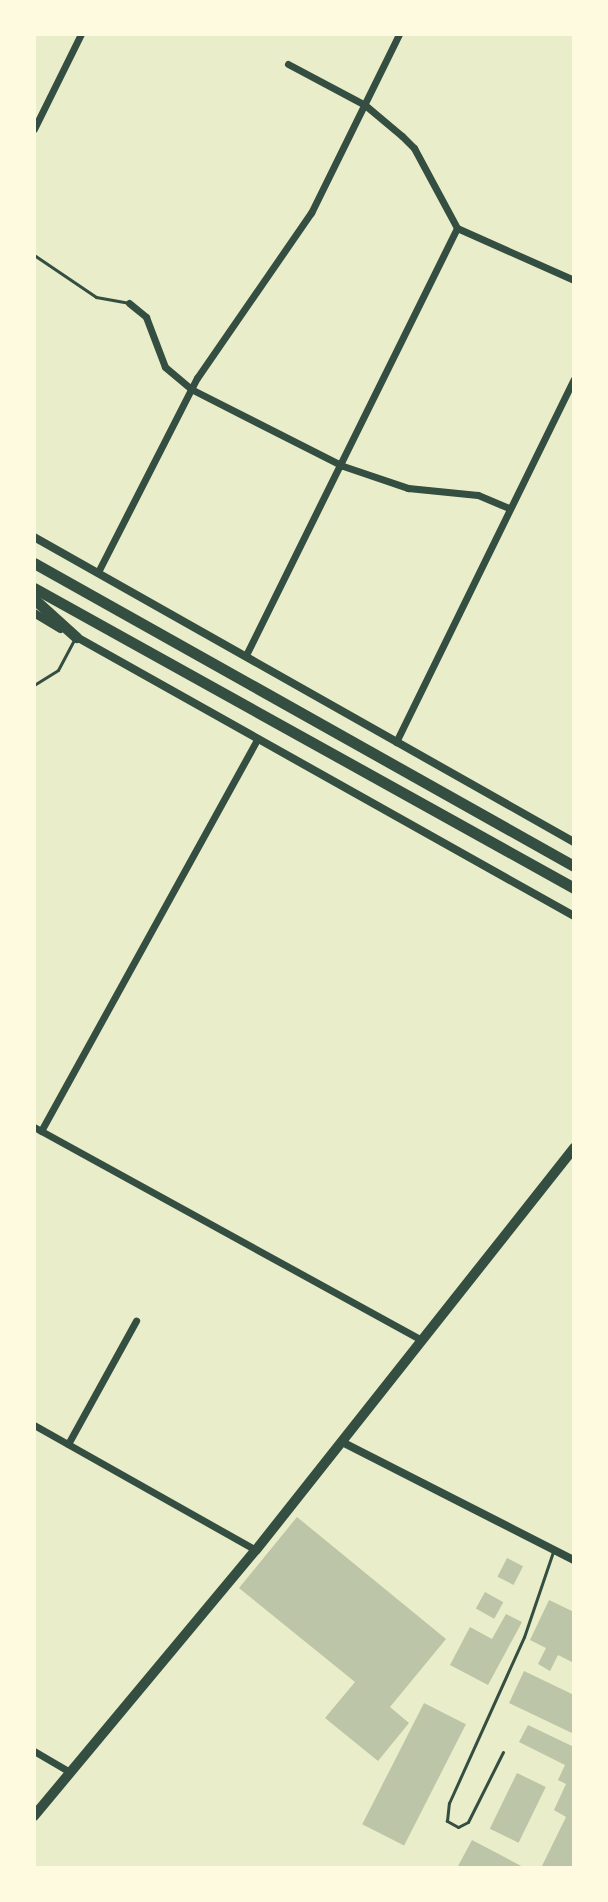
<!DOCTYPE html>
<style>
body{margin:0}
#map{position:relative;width:608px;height:1902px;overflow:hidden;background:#e9edc9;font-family:"IBM Plex Sans",sans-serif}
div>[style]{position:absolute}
.building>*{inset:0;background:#bcc5a7;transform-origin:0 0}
.service>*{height:3px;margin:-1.5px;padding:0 1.5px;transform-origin:1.5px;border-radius:1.5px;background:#344e41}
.minor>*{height:7px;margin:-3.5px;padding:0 3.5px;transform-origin:3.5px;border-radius:3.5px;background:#344e41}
.tertiary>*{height:8px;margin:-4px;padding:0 4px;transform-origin:4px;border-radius:4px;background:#344e41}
.secondary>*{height:10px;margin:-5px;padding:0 5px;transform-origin:5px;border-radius:5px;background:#344e41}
.primary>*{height:11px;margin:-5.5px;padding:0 5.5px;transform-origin:5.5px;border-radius:5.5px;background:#344e41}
span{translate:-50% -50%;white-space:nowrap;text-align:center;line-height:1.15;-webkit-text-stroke:8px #fefae0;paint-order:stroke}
.frame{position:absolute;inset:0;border:36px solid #fefae0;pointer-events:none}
</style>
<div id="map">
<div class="building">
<div style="clip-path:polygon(297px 1517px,446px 1639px,390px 1707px,409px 1723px,378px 1761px,325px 1718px,355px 1682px,239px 1588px)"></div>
<div style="left:507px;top:1558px;width:18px;height:21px;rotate:27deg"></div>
<div style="left:485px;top:1592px;width:21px;height:19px;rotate:29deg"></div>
<div style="clip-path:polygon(549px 1600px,574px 1612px,574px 1663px,558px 1655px,550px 1671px,538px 1664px,546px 1648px,530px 1640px)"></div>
<div style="clip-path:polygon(506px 1614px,522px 1622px,488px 1685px,450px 1665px,470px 1627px,492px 1639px)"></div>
<div style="clip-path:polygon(524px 1671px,574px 1695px,574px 1734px,509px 1703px)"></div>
<div style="left:424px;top:1703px;width:47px;height:136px;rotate:27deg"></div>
<div style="clip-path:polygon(528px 1725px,574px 1747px,574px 1868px,541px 1868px,566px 1817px,554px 1810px,566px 1784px,558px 1780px,565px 1765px,519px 1742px)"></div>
<div style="left:517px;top:1773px;width:32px;height:62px;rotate:26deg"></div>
<div style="clip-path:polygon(472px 1840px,525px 1868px,457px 1868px)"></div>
</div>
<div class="service">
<div style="left:34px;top:255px;width:75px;rotate:34.1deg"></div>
<div style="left:96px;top:297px;width:34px;rotate:10deg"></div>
<div style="left:34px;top:685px;width:28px;rotate:-32deg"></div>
<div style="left:58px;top:670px;width:34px;rotate:-62deg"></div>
<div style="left:503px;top:1752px;width:78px;rotate:116.6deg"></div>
<div style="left:468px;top:1822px;width:11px;rotate:153deg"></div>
<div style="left:458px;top:1827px;width:13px;rotate:-151deg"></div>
<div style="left:447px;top:1821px;width:18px;rotate:-84deg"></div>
<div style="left:449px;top:1803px;width:182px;rotate:-65.7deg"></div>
<div style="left:524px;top:1637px;width:90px;rotate:-71.2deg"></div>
</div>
<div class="minor">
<div style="left:288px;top:64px;width:87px;rotate:28deg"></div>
<div style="left:365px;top:105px;width:48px;rotate:40deg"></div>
<div style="left:402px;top:136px;width:17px;rotate:45deg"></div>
<div style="left:414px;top:148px;width:91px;rotate:61.7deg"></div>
<div style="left:457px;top:228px;width:128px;rotate:24deg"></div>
<div style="left:34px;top:129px;width:106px;rotate:-63.7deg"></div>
<div style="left:129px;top:303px;width:22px;rotate:39deg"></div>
<div style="left:146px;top:317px;width:53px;rotate:69.2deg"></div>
<div style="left:165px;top:367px;width:34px;rotate:40deg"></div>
<div style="left:191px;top:389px;width:170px;rotate:26.9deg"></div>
<div style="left:343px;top:466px;width:69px;rotate:18.7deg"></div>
<div style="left:408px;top:488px;width:70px;rotate:5.7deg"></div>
<div style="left:478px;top:495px;width:33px;rotate:23deg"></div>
<div style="left:98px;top:572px;width:218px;rotate:-63deg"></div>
<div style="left:197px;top:378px;width:201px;rotate:-55.4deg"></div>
<div style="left:311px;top:213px;width:199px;rotate:-63.8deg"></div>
<div style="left:246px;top:655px;width:476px;rotate:-63.7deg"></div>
<div style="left:396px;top:742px;width:404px;rotate:-63.9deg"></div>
<div style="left:34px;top:1127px;width:442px;rotate:28.8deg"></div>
<div style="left:41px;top:1131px;width:447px;rotate:-61.1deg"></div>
<div style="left:34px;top:1425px;width:255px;rotate:29.4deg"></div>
<div style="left:68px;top:1444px;width:141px;rotate:-61.1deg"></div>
<div style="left:34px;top:1751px;width:42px;rotate:30.3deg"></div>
</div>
<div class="tertiary">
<div style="left:34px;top:537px;width:620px;rotate:29.46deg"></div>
<div style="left:34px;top:613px;width:31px;rotate:31deg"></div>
<div style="left:73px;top:635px;width:574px;rotate:29.29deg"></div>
<div style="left:342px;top:1442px;width:260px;rotate:27deg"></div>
</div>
<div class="secondary">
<div style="left:34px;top:1816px;width:346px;rotate:-50.2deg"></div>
<div style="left:256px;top:1550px;width:513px;rotate:-51.65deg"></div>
</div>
<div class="primary">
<div style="left:34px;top:563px;width:619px;rotate:29.3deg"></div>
<div style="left:34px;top:588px;width:618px;rotate:29.05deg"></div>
<div style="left:34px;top:599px;width:57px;rotate:42.1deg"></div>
</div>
<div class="frame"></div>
</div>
